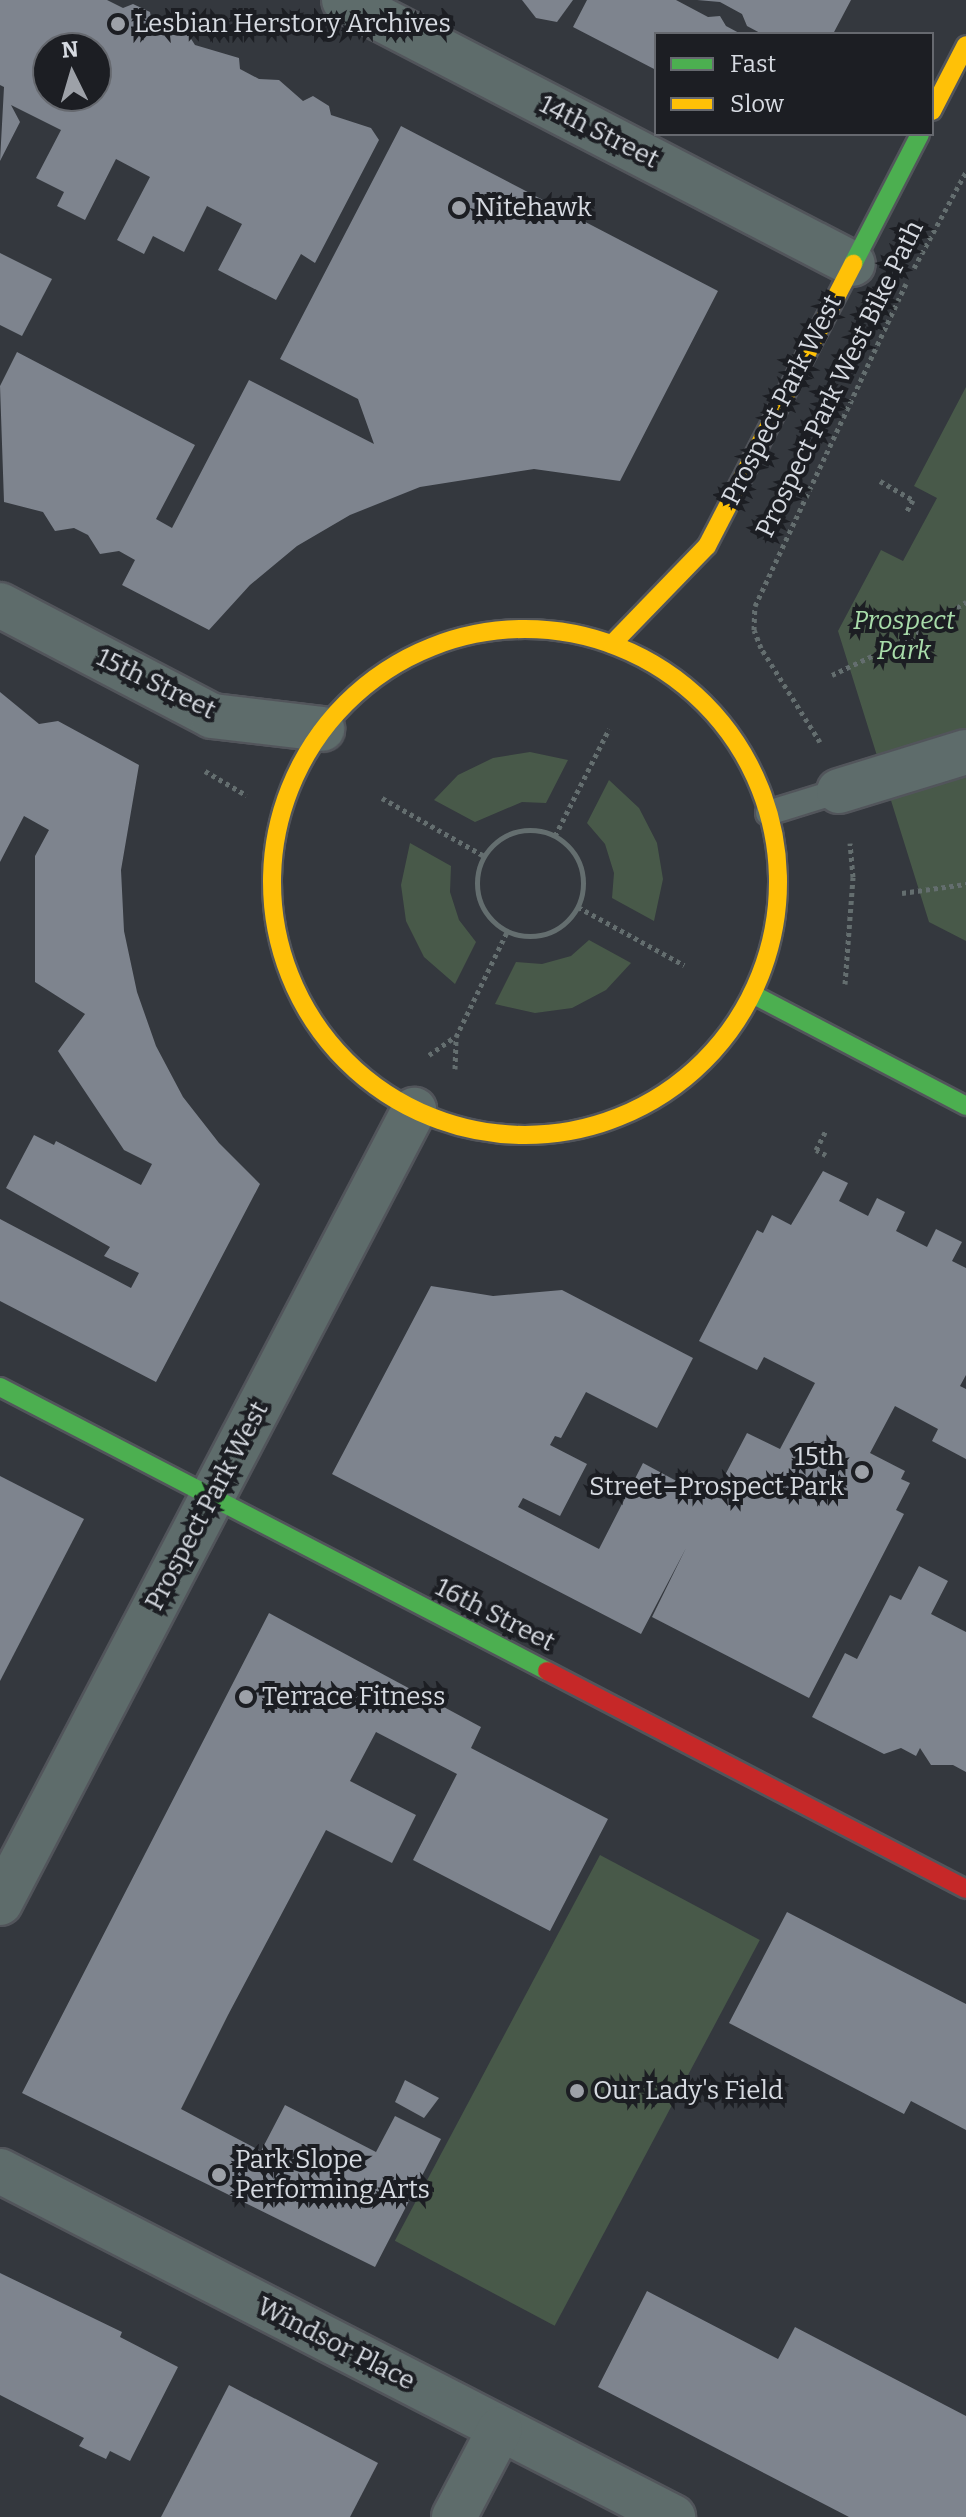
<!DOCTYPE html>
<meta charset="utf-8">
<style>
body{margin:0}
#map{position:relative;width:966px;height:2517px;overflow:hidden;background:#34383e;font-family:Bitter,serif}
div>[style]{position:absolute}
.green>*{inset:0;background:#485949;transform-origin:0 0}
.building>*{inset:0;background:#7e848e}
.path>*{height:5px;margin-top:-2.5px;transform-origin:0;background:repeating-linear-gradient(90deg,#646e6f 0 4px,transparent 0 8px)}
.path>.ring{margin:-2.5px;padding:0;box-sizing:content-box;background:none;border:5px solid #646e6f;border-radius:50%}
.roads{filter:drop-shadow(2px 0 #52555b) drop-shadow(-2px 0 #52555b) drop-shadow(0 2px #52555b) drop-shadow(0 -2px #52555b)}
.lane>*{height:24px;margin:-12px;padding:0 12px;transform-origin:12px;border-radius:12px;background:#5e6c6b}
.street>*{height:44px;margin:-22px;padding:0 22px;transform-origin:22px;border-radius:22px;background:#5e6c6b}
.fast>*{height:18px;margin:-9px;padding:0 9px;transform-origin:9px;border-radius:9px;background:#4caf50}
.slow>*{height:18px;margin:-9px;padding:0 9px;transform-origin:9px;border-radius:9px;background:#ffc107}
.slow>.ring{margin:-9px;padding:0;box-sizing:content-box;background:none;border:18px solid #ffc107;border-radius:50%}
.jam>*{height:18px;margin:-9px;padding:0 9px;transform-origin:9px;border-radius:9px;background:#c62828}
.dots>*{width:22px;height:22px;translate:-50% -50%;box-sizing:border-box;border:4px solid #1c1e23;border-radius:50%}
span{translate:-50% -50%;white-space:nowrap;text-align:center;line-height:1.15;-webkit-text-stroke:8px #1c1e23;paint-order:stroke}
.poi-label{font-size:26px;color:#d6dae1}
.left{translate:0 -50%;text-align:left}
.right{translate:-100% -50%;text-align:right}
.street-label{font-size:26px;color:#d6dae1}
.park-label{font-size:26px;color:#a8dcaa;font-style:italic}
.legend{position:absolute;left:654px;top:32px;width:280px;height:104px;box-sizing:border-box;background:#1c1e23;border:2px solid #66696f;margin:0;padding:10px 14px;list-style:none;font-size:24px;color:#d6dae1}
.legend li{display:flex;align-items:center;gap:16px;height:40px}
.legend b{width:40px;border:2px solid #66696f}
.north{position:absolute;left:32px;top:32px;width:80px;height:80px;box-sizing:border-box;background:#1c1e23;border:2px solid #66696f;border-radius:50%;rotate:355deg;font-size:22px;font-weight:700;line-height:32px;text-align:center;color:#d6dae1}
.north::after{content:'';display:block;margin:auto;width:28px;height:36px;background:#9da1a8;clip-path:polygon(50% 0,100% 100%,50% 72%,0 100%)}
</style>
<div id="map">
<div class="green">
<div style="clip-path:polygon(966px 387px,966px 941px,929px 922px,838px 631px,881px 550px,903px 561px,937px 498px,914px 486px)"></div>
<div style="clip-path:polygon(530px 752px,568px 760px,546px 803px,522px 802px,475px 822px,434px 800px,458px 775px,493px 758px)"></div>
<div style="clip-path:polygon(609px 780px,639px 808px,657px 843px,663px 879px,654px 921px,612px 898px,614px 873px,605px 844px,587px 823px)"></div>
<div style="clip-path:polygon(410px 843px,451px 866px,450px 892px,459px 920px,476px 942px,455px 984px,424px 957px,406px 921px,401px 885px)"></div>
<div style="clip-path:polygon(589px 940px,631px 963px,606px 990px,572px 1008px,535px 1013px,495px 1004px,516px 962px,542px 964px,571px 956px)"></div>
<div style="left:600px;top:1855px;width:181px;height:437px;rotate:28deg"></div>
</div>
<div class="building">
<div style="clip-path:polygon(evenodd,0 0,107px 0,123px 8px,133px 4px,150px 12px,152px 23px,166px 30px,186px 31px,195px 45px,239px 58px,240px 69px,259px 79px,279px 80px,303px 101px,313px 96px,329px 106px,331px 115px,371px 128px,379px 140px,315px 263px,301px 254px,276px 300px,218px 270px,242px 224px,207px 206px,184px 252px,153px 236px,144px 254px,117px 240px,150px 177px,116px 159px,85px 220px,57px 206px,64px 192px,36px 178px,61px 130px,11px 105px,20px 122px,0 161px,4px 87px,0 85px,0 0,48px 48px,96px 48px,96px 96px,48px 96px,48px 48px)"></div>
<div style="clip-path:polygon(522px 0,573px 0,557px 22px,536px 18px)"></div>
<div style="clip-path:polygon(587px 0,676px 0,708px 17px,720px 16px,726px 26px,741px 34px,656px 34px,656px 70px,573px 27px)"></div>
<div style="clip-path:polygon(697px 0,851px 0,833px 34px,762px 34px,747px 26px,742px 14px,720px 2px)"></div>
<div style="clip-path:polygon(401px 126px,718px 291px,620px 481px,534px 469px,420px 487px,350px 515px,297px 546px,250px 585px,209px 630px,122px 585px,135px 560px,119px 551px,100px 554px,88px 535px,74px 528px,55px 531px,43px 512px,4px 502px,0 386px,17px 352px,195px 445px,156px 519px,172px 528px,249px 380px,374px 444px,358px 399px,280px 359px)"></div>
<div style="clip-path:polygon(0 253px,52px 279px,22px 336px,0 325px)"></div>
<div style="clip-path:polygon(0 692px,39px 724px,58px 721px,139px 765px,121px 870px,124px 931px,137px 992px,156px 1046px,183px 1097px,219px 1143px,260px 1184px,156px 1382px,0 1301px,0 1219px,131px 1288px,139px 1273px,104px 1256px,110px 1247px,6px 1188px,34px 1135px,54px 1145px,56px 1141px,141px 1185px,152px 1164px,124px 1150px,58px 1051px,85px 1014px,35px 982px,35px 856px,49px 830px,24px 816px,0 862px)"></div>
<div style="clip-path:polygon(823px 1171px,848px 1183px,839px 1201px,868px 1216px,877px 1198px,905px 1212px,896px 1231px,927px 1247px,936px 1229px,962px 1242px,952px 1261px,966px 1268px,966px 1375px,960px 1386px,966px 1389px,966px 1459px,932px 1441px,938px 1429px,895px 1406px,870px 1453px,905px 1471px,901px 1479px,910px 1483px,896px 1510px,904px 1514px,809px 1698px,652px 1617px,686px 1548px,641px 1634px,332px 1474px,431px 1286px,493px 1296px,562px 1290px,693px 1358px,657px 1428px,586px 1392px,561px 1438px,555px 1436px,550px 1445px,587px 1464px,560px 1516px,523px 1498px,518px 1507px,599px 1549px,643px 1463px,712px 1500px,747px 1433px,780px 1449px,815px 1383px,764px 1357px,757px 1370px,699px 1341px,757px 1230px,763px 1233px,772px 1215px,791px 1225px)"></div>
<div style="clip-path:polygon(0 1476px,84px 1519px,0 1681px)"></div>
<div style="clip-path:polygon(919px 1566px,948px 1581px,931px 1614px,966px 1632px,966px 1772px,953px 1765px,931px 1765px,920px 1748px,916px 1756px,901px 1748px,884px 1754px,812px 1717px,845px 1653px,857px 1659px,890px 1595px,901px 1600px)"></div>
<div style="clip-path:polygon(269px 1613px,481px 1727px,471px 1748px,608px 1819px,550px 1931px,413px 1860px,457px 1774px,376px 1732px,350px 1781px,416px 1815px,392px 1863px,326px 1830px,228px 2015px,181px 2109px,261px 2151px,285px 2105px,376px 2152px,395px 2116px,441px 2139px,375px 2267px,22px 2093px)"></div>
<div style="clip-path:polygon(787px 1912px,966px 2004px,966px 2130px,911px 2101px,904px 2114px,729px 2023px)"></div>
<div style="clip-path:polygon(405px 2080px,439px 2098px,424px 2118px,395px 2102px)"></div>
<div style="clip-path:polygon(0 2273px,122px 2332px,120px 2337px,178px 2367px,130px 2461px,110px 2451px,106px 2459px,79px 2446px,84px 2438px,0 2395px)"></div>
<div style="clip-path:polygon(647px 2291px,778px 2359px,795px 2327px,966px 2416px,966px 2517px,849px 2517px,598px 2387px)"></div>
<div style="clip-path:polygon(229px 2385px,378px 2463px,350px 2517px,161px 2517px)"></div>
</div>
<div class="path">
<div style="left:914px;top:268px;width:109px;rotate:-61.6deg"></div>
<div style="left:880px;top:481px;width:38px;rotate:30deg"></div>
<div style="left:913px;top:500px;width:13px;rotate:119deg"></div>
<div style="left:832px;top:675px;width:86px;rotate:-25.4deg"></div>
<div style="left:910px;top:638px;width:67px;rotate:-32.7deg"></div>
<div style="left:820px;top:742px;width:111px;rotate:-122.1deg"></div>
<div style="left:761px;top:648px;width:19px;rotate:-111deg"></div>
<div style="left:754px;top:630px;width:24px;rotate:-88deg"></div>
<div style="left:755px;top:606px;width:356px;rotate:-64.9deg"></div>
<div style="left:205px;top:771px;width:48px;rotate:30.3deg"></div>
<div style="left:382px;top:798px;width:117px;rotate:29.6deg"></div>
<div class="ring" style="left:477px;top:830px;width:101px;height:101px"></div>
<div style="left:555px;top:836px;width:120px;rotate:-63.2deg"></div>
<div style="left:902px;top:893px;width:65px;rotate:-8deg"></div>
<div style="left:578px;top:907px;width:121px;rotate:28.7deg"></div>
<div style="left:845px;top:984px;width:107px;rotate:-85.7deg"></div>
<div style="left:853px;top:877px;width:34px;rotate:-95deg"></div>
<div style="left:429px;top:1055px;width:32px;rotate:-35deg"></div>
<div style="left:455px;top:1069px;width:32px;rotate:-88deg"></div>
<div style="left:456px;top:1037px;width:117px;rotate:-64.1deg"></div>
<div style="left:826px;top:1155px;width:11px;rotate:-153deg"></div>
<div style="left:816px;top:1150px;width:22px;rotate:-63deg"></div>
</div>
<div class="roads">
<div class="lane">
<div style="left:768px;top:813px;width:74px;rotate:-17.2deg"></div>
</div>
<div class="street">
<div style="left:344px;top:0;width:573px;rotate:27.41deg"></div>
<div style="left:0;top:605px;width:239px;rotate:27.6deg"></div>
<div style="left:212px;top:716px;width:111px;rotate:6.7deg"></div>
<div style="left:839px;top:791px;width:133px;rotate:-17.1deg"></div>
<div style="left:0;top:1903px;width:895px;rotate:-62.43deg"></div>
<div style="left:0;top:2171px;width:757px;rotate:27.21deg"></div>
<div style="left:454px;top:2517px;width:99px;rotate:-62.4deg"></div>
</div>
<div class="fast">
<div style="left:853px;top:264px;width:146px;rotate:-62.7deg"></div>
<div style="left:752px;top:994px;width:242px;rotate:27.6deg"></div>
<div style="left:0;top:1387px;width:616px;rotate:27.44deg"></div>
</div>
<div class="slow">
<div style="left:932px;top:111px;width:74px;rotate:-62.7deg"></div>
<div class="ring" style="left:272px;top:629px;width:488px;height:488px"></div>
<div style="left:612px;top:644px;width:136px;rotate:-45.9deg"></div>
<div style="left:707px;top:546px;width:318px;rotate:-62.6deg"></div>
</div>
<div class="jam">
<div style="left:547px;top:1671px;width:472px;rotate:27.5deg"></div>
</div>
</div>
<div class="dots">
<div style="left:118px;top:24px;background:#9da1a8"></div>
<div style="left:459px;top:208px;background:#9da1a8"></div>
<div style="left:862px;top:1472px;background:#9da1a8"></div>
<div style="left:246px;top:1697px;background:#9da1a8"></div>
<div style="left:577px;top:2091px;background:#9da1a8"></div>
<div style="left:219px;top:2175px;background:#9da1a8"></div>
</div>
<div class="poi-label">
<span class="left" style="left:134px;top:24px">Lesbian Herstory Archives</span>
<span class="left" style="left:475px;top:208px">Nitehawk</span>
<span class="right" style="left:844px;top:1472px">15th<br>Street–Prospect Park</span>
<span class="left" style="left:262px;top:1697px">Terrace Fitness</span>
<span class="left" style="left:593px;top:2091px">Our Lady's Field</span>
<span class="left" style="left:235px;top:2175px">Park Slope<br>Performing Arts</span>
</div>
<div class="street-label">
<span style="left:599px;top:132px;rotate:27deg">14th Street</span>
<span style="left:840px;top:379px;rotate:-64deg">Prospect Park West Bike Path</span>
<span style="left:782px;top:400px;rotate:-63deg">Prospect Park West</span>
<span style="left:156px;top:684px;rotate:26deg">15th Street</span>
<span style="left:207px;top:1506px;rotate:-62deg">Prospect Park West</span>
<span style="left:495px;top:1615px;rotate:27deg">16th Street</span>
<span style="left:336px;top:2344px;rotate:27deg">Windsor Place</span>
</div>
<div class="park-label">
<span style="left:904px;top:636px">Prospect<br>Park</span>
</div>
<ul class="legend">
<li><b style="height:10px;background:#4caf50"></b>Fast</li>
<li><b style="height:10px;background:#ffc107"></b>Slow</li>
</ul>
<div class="north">N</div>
</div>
